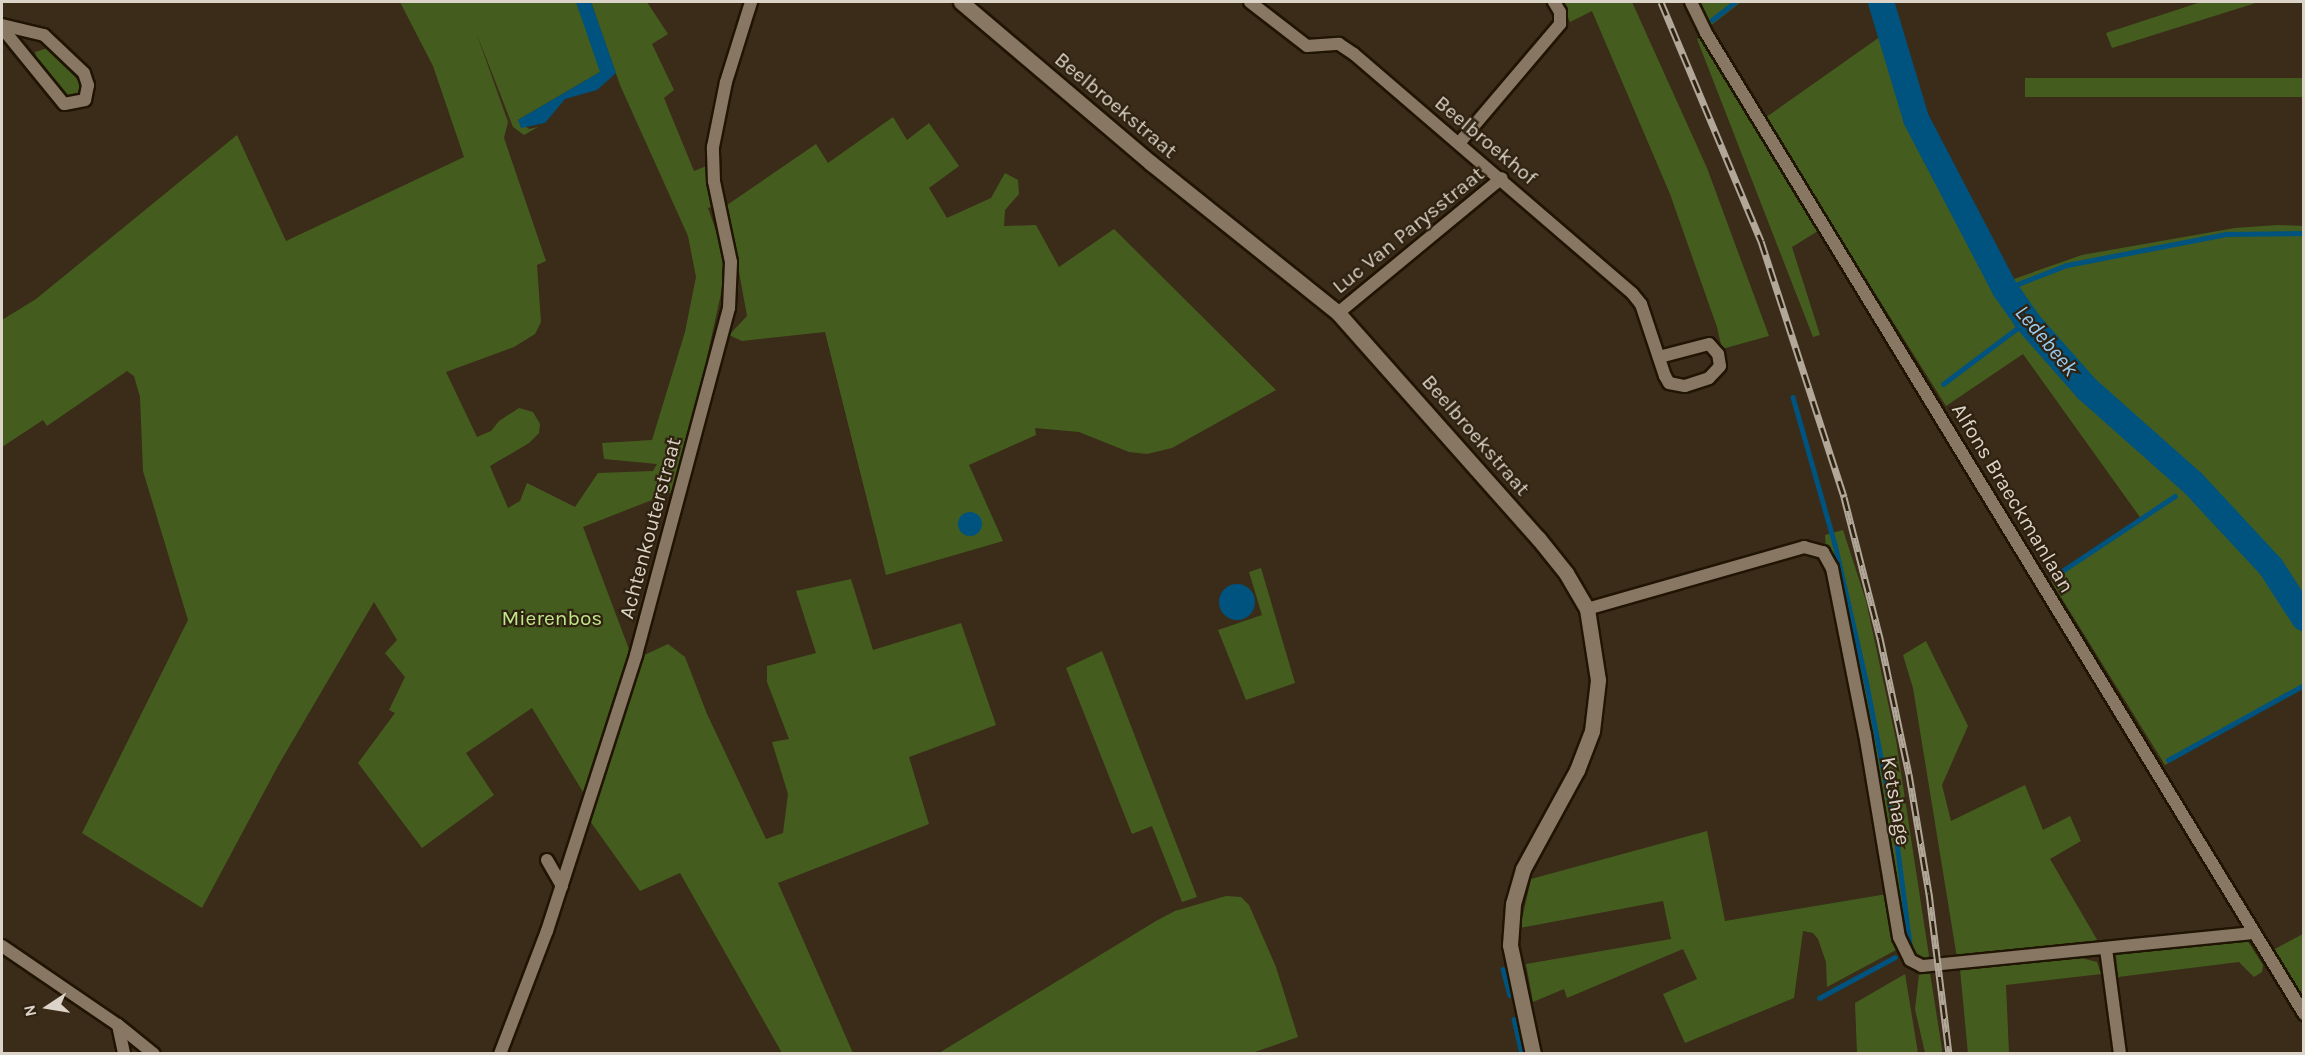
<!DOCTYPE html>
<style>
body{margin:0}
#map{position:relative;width:2305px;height:1055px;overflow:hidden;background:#3a2c19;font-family:Karla,sans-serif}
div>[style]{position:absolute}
.green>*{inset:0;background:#445d1e;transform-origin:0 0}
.water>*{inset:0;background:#00537e}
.round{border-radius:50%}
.stream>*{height:4.5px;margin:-2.25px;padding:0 2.25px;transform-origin:2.25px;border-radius:2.25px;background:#00537e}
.river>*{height:26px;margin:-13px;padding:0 13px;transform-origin:13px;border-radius:13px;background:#00537e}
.roads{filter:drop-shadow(2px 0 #201403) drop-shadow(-2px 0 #201403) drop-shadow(0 2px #201403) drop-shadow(0 -2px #201403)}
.street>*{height:12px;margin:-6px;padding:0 6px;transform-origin:6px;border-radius:6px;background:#877763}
.secondary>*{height:15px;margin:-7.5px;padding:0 7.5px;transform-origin:7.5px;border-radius:7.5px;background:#877763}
.rail>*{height:7px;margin-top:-3.5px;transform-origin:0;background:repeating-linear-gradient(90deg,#2f2210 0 14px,#b1a89a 0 28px);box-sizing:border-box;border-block:2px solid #b1a89a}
span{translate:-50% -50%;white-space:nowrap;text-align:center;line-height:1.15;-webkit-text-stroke:4.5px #2f2210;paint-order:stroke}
.street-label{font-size:21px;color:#dcd4c8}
.park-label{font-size:21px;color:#bde789}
.water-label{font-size:22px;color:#98ccf3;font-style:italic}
.frame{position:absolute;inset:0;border:3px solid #dcd4c8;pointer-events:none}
.north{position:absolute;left:18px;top:977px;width:60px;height:60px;-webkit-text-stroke:4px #2f2210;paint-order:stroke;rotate:258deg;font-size:16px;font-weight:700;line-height:24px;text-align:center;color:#dcd4c8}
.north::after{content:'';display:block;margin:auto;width:21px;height:27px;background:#dcd4c8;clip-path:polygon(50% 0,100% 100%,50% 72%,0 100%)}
</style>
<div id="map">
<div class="green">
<div style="clip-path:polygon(400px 2px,576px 2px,600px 67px,600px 72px,518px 120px,529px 129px,538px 127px,524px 135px,513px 127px,476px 32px,508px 122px,504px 138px,546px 261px,537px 265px,541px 322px,535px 334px,514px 347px,446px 372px,477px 437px,491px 431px,499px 421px,519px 408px,533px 412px,540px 424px,539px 433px,529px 443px,490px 466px,508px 508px,520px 501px,527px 483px,575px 507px,598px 473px,653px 471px,657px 464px,604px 459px,602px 443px,652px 440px,685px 332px,696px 277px,688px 236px,620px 85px,591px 2px,647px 2px,668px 34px,652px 44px,674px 90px,664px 98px,694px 171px,709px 165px,717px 205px,708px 208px,723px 251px,724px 280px,698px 398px,675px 491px,583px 527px,630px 652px,586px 797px,532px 708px,466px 753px,494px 795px,422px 848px,358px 763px,395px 713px,389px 710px,405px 677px,385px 653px,397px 640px,374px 602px,279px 764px,202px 908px,82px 833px,188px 620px,143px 471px,140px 397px,134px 376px,127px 371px,47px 426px,43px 420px,2px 447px,2px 320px,36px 299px,237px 135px,286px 241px,464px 157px,433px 66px)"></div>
<div style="clip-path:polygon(1561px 2px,1632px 2px,1707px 168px,1769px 336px,1722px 349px,1717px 327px,1670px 194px,1592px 11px,1570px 22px)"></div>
<div style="clip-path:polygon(1699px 2px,1741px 2px,1710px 26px)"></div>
<div style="clip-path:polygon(2201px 2px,2259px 2px,2112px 48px,2106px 33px)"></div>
<div style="clip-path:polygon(1884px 34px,1911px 122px,2018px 325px,2119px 428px,2217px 514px,2267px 573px,2303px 625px,2303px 687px,2165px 765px,2051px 581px,2142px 520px,2023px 354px,1946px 406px,1765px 118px)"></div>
<div style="clip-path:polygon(1702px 37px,1818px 231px,1792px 247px,1820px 335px,1813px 337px,1697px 39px)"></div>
<div style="clip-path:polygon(48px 48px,82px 84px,76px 97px,64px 94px,38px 64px,35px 52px)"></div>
<div style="left:2303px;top:78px;width:19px;height:278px;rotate:90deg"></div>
<div style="clip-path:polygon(893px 117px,907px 140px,929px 123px,959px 166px,929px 188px,947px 218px,991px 198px,1005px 173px,1018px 180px,1019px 194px,1005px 210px,1004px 226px,1036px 225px,1059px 267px,1114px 229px,1276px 390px,1172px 448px,1147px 454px,1129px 452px,1079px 432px,1035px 428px,1036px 435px,969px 465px,1003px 541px,886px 575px,825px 332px,742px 341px,729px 335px,747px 316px,727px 205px,816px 144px,828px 163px)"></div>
<div style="clip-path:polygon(2278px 225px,2303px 226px,2303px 599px,2244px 520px,2180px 459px,2092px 385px,2011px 280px,2082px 255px,2235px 228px)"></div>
<div style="clip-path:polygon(1843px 530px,1866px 601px,1896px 740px,1929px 956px,1924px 960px,1909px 952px,1903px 931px,1871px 730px,1836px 563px,1826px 548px,1825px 535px)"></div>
<div style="clip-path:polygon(1261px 568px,1295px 683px,1246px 700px,1218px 630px,1262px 615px,1249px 572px)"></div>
<div style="clip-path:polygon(851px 579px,873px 650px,961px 623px,996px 725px,909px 757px,929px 824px,778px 883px,853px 1053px,782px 1053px,680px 873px,640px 891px,590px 821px,638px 658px,668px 644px,685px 657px,707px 714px,766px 839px,783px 833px,788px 794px,772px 742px,789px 739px,767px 682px,767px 666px,816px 653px,796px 591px)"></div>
<div style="clip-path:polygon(1926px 641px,1968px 726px,1942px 785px,1951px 821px,2025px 785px,2043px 830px,2070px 816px,2081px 841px,2050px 859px,2099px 943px,1957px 958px,1913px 688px,1903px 655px)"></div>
<div style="clip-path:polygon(1102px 651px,1197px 897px,1182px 902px,1152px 826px,1132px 834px,1066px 668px)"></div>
<div style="clip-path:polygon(1707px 831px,1725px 921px,1887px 894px,1896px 950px,1827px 987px,1826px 962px,1818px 939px,1813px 933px,1803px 931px,1794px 998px,1685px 1043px,1663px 994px,1697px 979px,1683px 949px,1567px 998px,1564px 989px,1533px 1002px,1526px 964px,1671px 939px,1663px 901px,1520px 928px,1531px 879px)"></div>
<div style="clip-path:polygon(1226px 896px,1241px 897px,1249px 905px,1276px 967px,1298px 1037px,1249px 1054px,939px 1053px,1156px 921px,1175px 911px)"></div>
<div style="clip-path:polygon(2303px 934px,2303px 999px,2273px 950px)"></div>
<div style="clip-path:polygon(2247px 940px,2263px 965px,2262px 972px,2254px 977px,2239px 962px,2118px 977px,2116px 955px)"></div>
<div style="clip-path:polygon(2073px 956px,2097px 962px,2101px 974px,2006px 985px,2009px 1053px,1968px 1054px,1960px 969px)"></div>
<div style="clip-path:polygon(1930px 973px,1942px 1049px,1942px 1053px,1925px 1053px,1915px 1009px,1919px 975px)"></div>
<div style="clip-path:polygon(1905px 974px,1918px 1053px,1857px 1053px,1855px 1003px)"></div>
</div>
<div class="water">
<div style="clip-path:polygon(576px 2px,591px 2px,616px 73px,597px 90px,565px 99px,545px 123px,521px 128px,518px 120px,600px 72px)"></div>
<div class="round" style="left:958px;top:512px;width:24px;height:24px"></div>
<div class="round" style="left:1219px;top:584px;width:36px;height:36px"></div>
</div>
<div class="stream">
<div style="left:1712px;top:20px;width:29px;rotate:-38deg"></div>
<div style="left:2005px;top:289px;width:66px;rotate:-21.2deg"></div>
<div style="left:2067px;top:265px;width:163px;rotate:-11deg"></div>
<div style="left:2227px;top:234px;width:77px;rotate:-0.7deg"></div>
<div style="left:1943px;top:384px;width:105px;rotate:-36.9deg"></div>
<div style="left:1793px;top:397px;width:153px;rotate:74.1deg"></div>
<div style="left:1835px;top:544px;width:139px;rotate:77.2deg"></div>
<div style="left:1866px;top:680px;width:158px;rotate:79deg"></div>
<div style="left:1896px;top:835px;width:111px;rotate:82.7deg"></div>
<div style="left:2053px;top:577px;width:146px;rotate:-33.6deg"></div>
<div style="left:2168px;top:760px;width:155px;rotate:-28.9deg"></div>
<div style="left:1503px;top:969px;width:27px;rotate:75deg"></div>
<div style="left:1819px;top:998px;width:86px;rotate:-28.3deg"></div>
<div style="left:1514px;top:1019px;width:36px;rotate:77deg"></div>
</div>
<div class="river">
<div style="left:1881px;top:2px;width:122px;rotate:73.3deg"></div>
<div style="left:1916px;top:119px;width:192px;rotate:62.4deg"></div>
<div style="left:2005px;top:289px;width:39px;rotate:55deg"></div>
<div style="left:2027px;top:321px;width:91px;rotate:48.6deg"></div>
<div style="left:2087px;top:389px;width:142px;rotate:41.6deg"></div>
<div style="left:2193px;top:483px;width:115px;rotate:47.1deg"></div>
<div style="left:2271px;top:567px;width:61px;rotate:57.1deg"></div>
</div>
<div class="roads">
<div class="street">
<div style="left:1250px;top:2px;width:72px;rotate:37.7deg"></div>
<div style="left:1307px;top:46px;width:32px;rotate:-4deg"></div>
<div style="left:1339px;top:44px;width:18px;rotate:34deg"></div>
<div style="left:1354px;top:54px;width:367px;rotate:40.7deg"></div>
<div style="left:1632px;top:293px;width:14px;rotate:51deg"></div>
<div style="left:1641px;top:304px;width:76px;rotate:71.6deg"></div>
<div style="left:1665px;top:376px;width:8px;rotate:60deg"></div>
<div style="left:1669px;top:383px;width:16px;rotate:11deg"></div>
<div style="left:1685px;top:386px;width:25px;rotate:-18deg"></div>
<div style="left:1709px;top:378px;width:16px;rotate:-47deg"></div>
<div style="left:1720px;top:366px;width:12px;rotate:-99deg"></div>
<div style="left:1718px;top:354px;width:13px;rotate:-132deg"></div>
<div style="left:1709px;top:344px;width:52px;rotate:165.4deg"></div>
<div style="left:1691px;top:2px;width:34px;rotate:64deg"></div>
<div style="left:1706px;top:33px;width:1149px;rotate:58.63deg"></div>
<div style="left:2px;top:25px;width:43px;rotate:13.4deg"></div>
<div style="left:44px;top:35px;width:55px;rotate:43.5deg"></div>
<div style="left:84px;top:73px;width:13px;rotate:72deg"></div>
<div style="left:88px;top:85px;width:15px;rotate:101deg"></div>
<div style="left:85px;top:100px;width:21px;rotate:169deg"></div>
<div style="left:64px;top:104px;width:98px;rotate:-129.2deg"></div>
<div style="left:1460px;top:142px;width:155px;rotate:-49.7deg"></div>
<div style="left:1560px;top:24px;width:12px;rotate:-90deg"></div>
<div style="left:1560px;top:12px;width:12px;rotate:-121deg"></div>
<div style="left:1338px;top:313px;width:212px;rotate:-39.5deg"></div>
<div style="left:1587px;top:609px;width:226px;rotate:-15.9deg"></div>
<div style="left:1804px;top:547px;width:20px;rotate:15deg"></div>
<div style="left:1823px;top:552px;width:18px;rotate:61deg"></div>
<div style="left:1832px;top:568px;width:169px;rotate:78.8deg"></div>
<div style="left:1865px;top:734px;width:206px;rotate:80.5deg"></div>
<div style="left:1899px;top:937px;width:25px;rotate:64deg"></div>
<div style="left:1910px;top:960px;width:13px;rotate:27deg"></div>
<div style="left:1922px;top:966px;width:332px;rotate:-5.7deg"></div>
<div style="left:547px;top:860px;width:30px;rotate:60deg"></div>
<div style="left:2px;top:946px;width:140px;rotate:34.3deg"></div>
<div style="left:118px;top:1025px;width:46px;rotate:38.9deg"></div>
<div style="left:2106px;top:949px;width:106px;rotate:82.4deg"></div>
<div style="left:118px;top:1025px;width:30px;rotate:78deg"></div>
<div style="left:500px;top:1054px;width:132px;rotate:-69.1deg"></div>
<div style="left:547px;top:931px;width:290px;rotate:-72.1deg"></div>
<div style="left:636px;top:655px;width:359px;rotate:-75deg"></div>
<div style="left:729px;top:308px;width:46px;rotate:-87.5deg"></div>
<div style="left:731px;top:262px;width:83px;rotate:-101.9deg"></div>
<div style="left:714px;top:181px;width:34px;rotate:-92deg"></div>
<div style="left:713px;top:147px;width:66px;rotate:-78.7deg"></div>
<div style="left:726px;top:82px;width:84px;rotate:-72.6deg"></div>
</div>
<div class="secondary">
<div style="left:961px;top:2px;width:249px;rotate:40.3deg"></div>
<div style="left:1151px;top:163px;width:240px;rotate:38.7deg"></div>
<div style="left:1338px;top:313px;width:301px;rotate:48.4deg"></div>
<div style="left:1538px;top:538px;width:45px;rotate:51.3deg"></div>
<div style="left:1566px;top:573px;width:42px;rotate:59.7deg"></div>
<div style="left:1587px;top:609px;width:72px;rotate:81.2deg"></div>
<div style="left:1598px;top:680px;width:51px;rotate:96.7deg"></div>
<div style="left:1592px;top:731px;width:42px;rotate:111deg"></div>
<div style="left:1577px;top:770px;width:113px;rotate:118.6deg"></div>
<div style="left:1523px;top:869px;width:36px;rotate:106deg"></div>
<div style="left:1513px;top:904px;width:41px;rotate:94.2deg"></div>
<div style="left:1510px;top:945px;width:111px;rotate:78.1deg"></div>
</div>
</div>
<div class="rail">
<div style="left:1661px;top:2px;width:259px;rotate:67.3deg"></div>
<div style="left:1761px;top:241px;width:269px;rotate:72deg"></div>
<div style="left:1844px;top:497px;width:146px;rotate:75.7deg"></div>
<div style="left:1880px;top:638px;width:139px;rotate:78deg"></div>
<div style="left:1909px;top:774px;width:121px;rotate:80.5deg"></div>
<div style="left:1929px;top:893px;width:162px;rotate:82.9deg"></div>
</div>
<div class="street-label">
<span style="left:1116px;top:105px;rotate:40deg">Beelbroekstraat</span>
<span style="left:1486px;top:140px;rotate:40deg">Beelbroekhof</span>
<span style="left:1408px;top:230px;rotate:-39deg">Luc Van Parysstraat</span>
<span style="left:1476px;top:435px;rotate:49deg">Beelbroekstraat</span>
<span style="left:2013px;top:498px;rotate:59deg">Alfons Braeckmanlaan</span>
<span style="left:650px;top:528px;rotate:-75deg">Achtenkouterstraat</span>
<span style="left:1896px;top:801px;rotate:80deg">Ketshage</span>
</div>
<div class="park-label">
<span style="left:552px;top:618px">Mierenbos</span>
</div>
<div class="water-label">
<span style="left:2046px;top:341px;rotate:50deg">Ledebeek</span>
</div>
<div class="frame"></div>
<div class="north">N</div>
</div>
